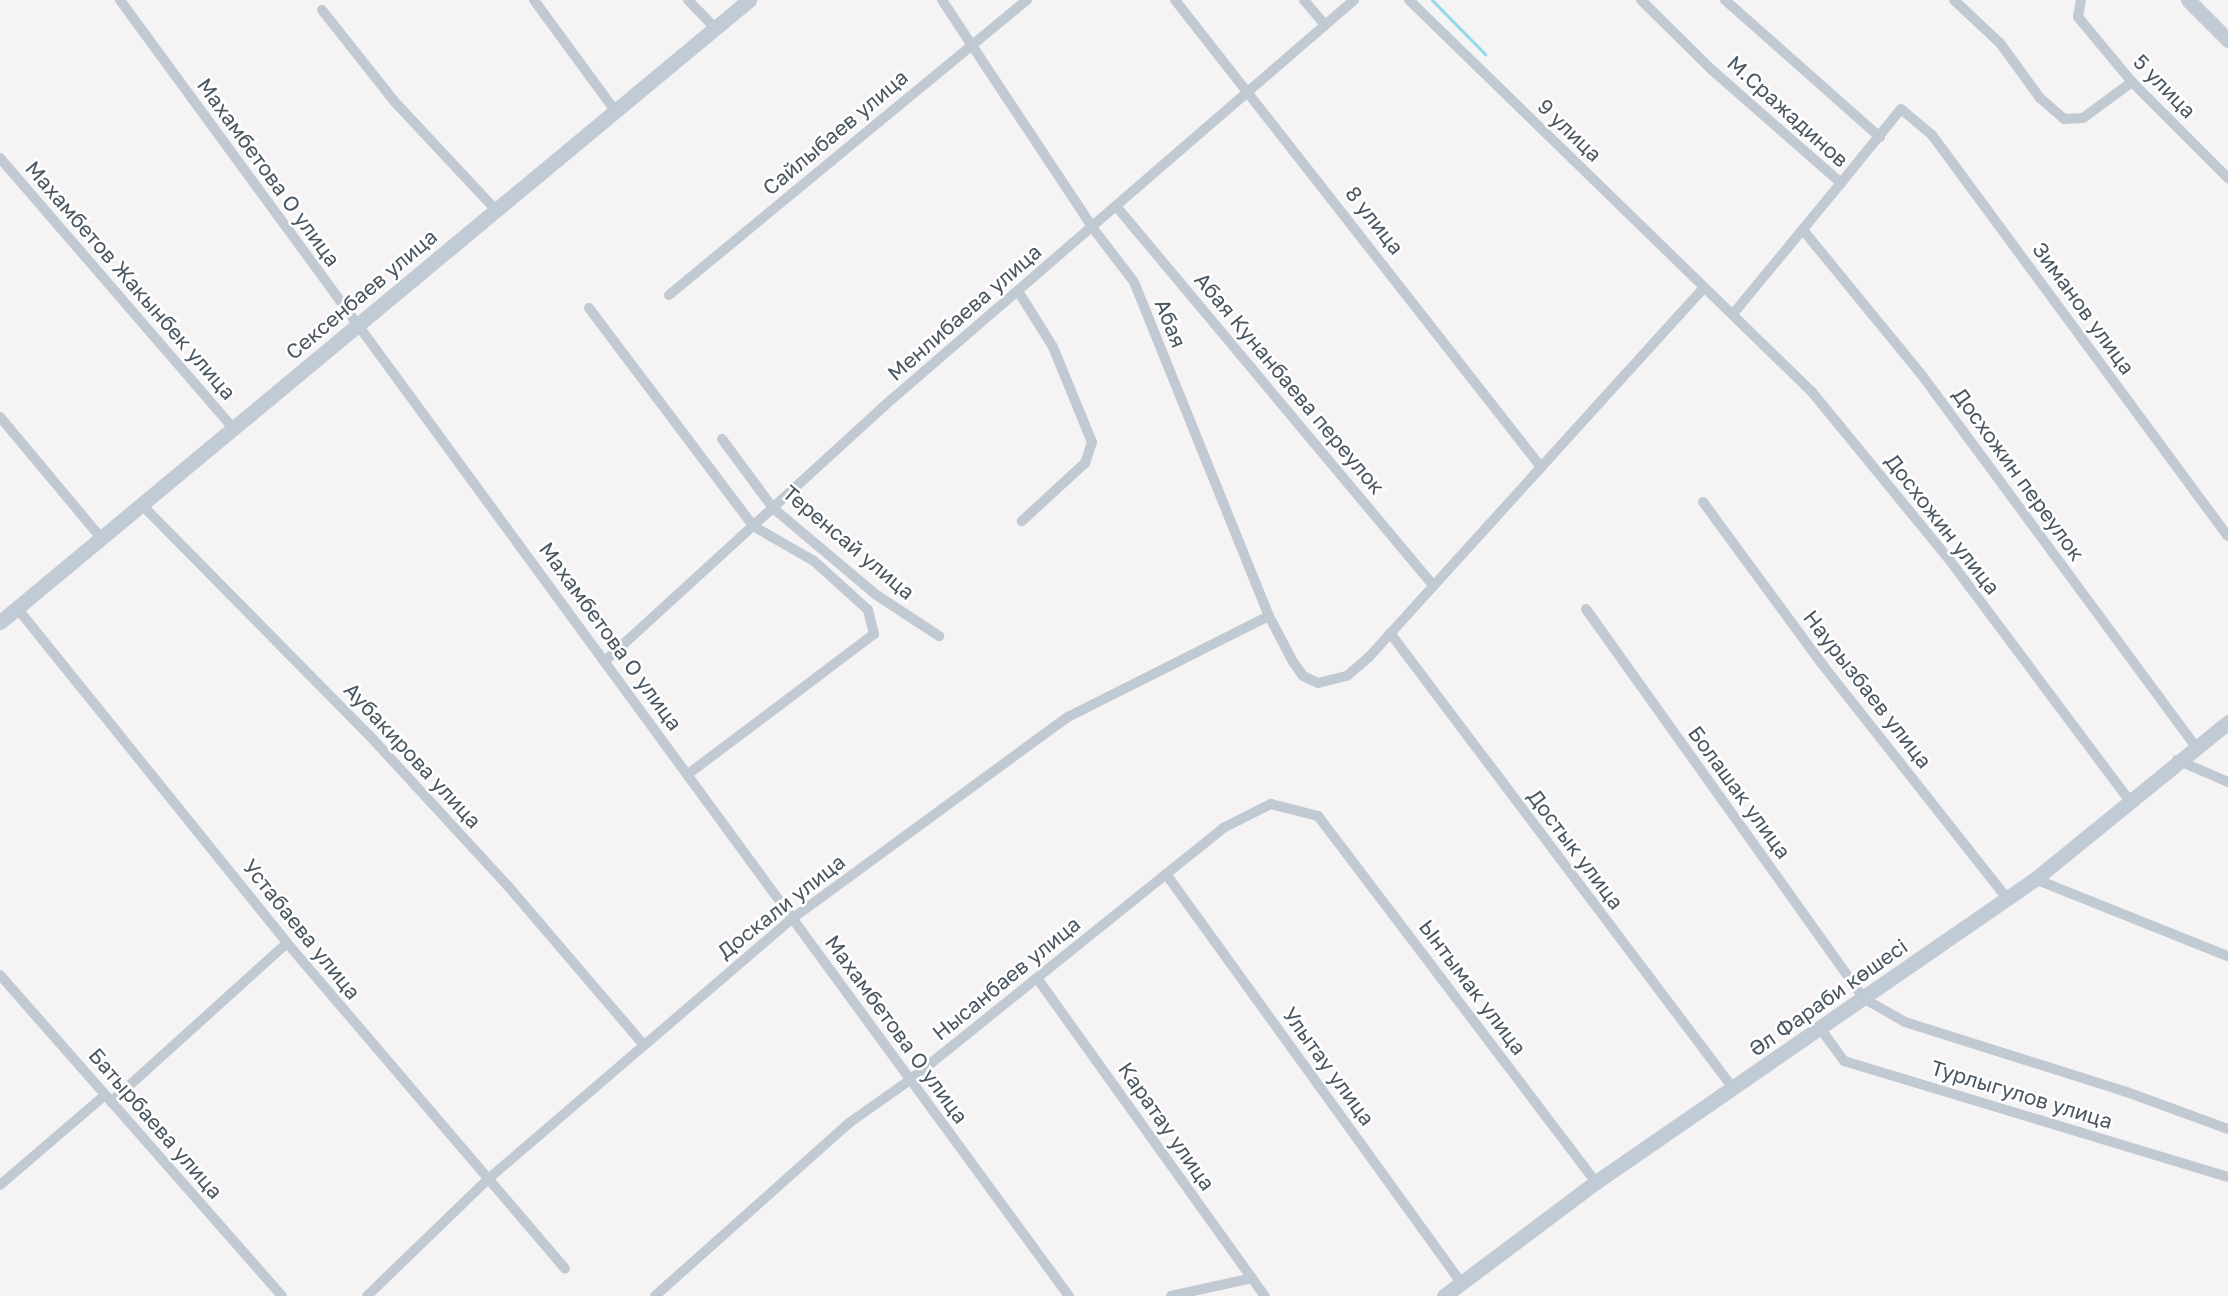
<!DOCTYPE html>
<meta charset="utf-8">
<style>
body{margin:0}
#map{position:relative;width:2228px;height:1296px;overflow:hidden;background:#f5f3f3;font-family:"Golos Text",sans-serif}
div>[style]{position:absolute}
.stream>*{height:3px;margin:-1.5px;padding:0 1.5px;transform-origin:1.5px;border-radius:1.5px;background:#90daee}
.street>*{height:10px;margin:-5px;padding:0 5px;transform-origin:5px;border-radius:5px;background:#c1cad2}
.secondary>*{height:15px;margin:-7.5px;padding:0 7.5px;transform-origin:7.5px;border-radius:7.5px;background:#c1cbd6}
span{translate:-50% -50%;white-space:nowrap;text-align:center;line-height:1.15;-webkit-text-stroke:5px #fff;paint-order:stroke}
.street-label{font-size:21px;color:#4a5661}
</style>
<div id="map">
<div class="stream">
<div style="left:1432px;top:0;width:76px;rotate:45.5deg"></div>
</div>
<div class="street">
<div style="left:120px;top:0;width:1606px;rotate:53.79deg"></div>
<div style="left:534px;top:0;width:139px;rotate:53.8deg"></div>
<div style="left:688px;top:0;width:39px;rotate:46deg"></div>
<div style="left:942px;top:0;width:272px;rotate:56.5deg"></div>
<div style="left:1092px;top:227px;width:69px;rotate:52.6deg"></div>
<div style="left:1134px;top:282px;width:360px;rotate:68deg"></div>
<div style="left:1269px;top:616px;width:52px;rotate:62.4deg"></div>
<div style="left:1293px;top:662px;width:17px;rotate:54deg"></div>
<div style="left:1303px;top:676px;width:17px;rotate:25deg"></div>
<div style="left:1318px;top:683px;width:30px;rotate:-14deg"></div>
<div style="left:1347px;top:676px;width:29px;rotate:-41deg"></div>
<div style="left:1369px;top:657px;width:499px;rotate:-47.8deg"></div>
<div style="left:1175px;top:0;width:593px;rotate:51.91deg"></div>
<div style="left:1304px;top:0;width:33px;rotate:50deg"></div>
<div style="left:1409px;top:0;width:562px;rotate:44.21deg"></div>
<div style="left:1812px;top:392px;width:215px;rotate:50.7deg"></div>
<div style="left:1948px;top:558px;width:306px;rotate:53.2deg"></div>
<div style="left:1641px;top:0;width:100px;rotate:44.6deg"></div>
<div style="left:1712px;top:70px;width:171px;rotate:41.2deg"></div>
<div style="left:1841px;top:183px;width:170px;rotate:129.5deg"></div>
<div style="left:1725px;top:0;width:207px;rotate:41.5deg"></div>
<div style="left:1954px;top:0;width:63px;rotate:43.1deg"></div>
<div style="left:2000px;top:43px;width:68px;rotate:54deg"></div>
<div style="left:2040px;top:98px;width:32px;rotate:41deg"></div>
<div style="left:2064px;top:119px;width:19px;rotate:-3deg"></div>
<div style="left:2083px;top:118px;width:61px;rotate:-36.3deg"></div>
<div style="left:2081px;top:0;width:17px;rotate:100deg"></div>
<div style="left:2078px;top:17px;width:85px;rotate:50.3deg"></div>
<div style="left:2132px;top:82px;width:136px;rotate:45deg"></div>
<div style="left:322px;top:10px;width:116px;rotate:51.6deg"></div>
<div style="left:394px;top:101px;width:149px;rotate:46.9deg"></div>
<div style="left:0;top:158px;width:357px;rotate:49.2deg"></div>
<div style="left:1841px;top:183px;width:95px;rotate:-51deg"></div>
<div style="left:1901px;top:109px;width:40px;rotate:40deg"></div>
<div style="left:1932px;top:135px;width:498px;rotate:53.6deg"></div>
<div style="left:1116px;top:206px;width:494px;rotate:50.1deg"></div>
<div style="left:1803px;top:230px;width:186px;rotate:50.7deg"></div>
<div style="left:1921px;top:374px;width:462px;rotate:53.6deg"></div>
<div style="left:1018px;top:291px;width:66px;rotate:58deg"></div>
<div style="left:1053px;top:347px;width:103px;rotate:67.7deg"></div>
<div style="left:1092px;top:442px;width:22px;rotate:108deg"></div>
<div style="left:1085px;top:463px;width:86px;rotate:137.4deg"></div>
<div style="left:669px;top:295px;width:464px;rotate:-39.5deg"></div>
<div style="left:589px;top:308px;width:273px;rotate:53deg"></div>
<div style="left:753px;top:526px;width:70px;rotate:29.8deg"></div>
<div style="left:814px;top:561px;width:73px;rotate:42.2deg"></div>
<div style="left:868px;top:610px;width:25px;rotate:76deg"></div>
<div style="left:874px;top:634px;width:233px;rotate:143deg"></div>
<div style="left:0;top:417px;width:159px;rotate:50.1deg"></div>
<div style="left:722px;top:439px;width:86px;rotate:53.5deg"></div>
<div style="left:773px;top:508px;width:133px;rotate:40.1deg"></div>
<div style="left:875px;top:594px;width:77px;rotate:33.3deg"></div>
<div style="left:1703px;top:502px;width:201px;rotate:53.7deg"></div>
<div style="left:1822px;top:664px;width:297px;rotate:51.7deg"></div>
<div style="left:142px;top:505px;width:323px;rotate:45.4deg"></div>
<div style="left:369px;top:735px;width:205px;rotate:47.4deg"></div>
<div style="left:508px;top:886px;width:208px;rotate:49.5deg"></div>
<div style="left:17px;top:608px;width:430px;rotate:51.1deg"></div>
<div style="left:287px;top:943px;width:428px;rotate:49.5deg"></div>
<div style="left:1586px;top:609px;width:478px;rotate:54.5deg"></div>
<div style="left:1863px;top:998px;width:48px;rotate:29.7deg"></div>
<div style="left:1905px;top:1022px;width:230px;rotate:17.5deg"></div>
<div style="left:2124px;top:1091px;width:111px;rotate:20.1deg"></div>
<div style="left:1390px;top:633px;width:570px;rotate:52.99deg"></div>
<div style="left:605px;top:661px;width:387px;rotate:-42.4deg"></div>
<div style="left:891px;top:400px;width:612px;rotate:-40.82deg"></div>
<div style="left:2177px;top:760px;width:56px;rotate:23.3deg"></div>
<div style="left:1166px;top:874px;width:502px;rotate:54.16deg"></div>
<div style="left:2035px;top:879px;width:208px;rotate:21.8deg"></div>
<div style="left:0;top:975px;width:427px;rotate:48.7deg"></div>
<div style="left:1037px;top:978px;width:391px;rotate:54.4deg"></div>
<div style="left:1820px;top:1028px;width:41px;rotate:54deg"></div>
<div style="left:1844px;top:1061px;width:401px;rotate:16.8deg"></div>
<div style="left:111px;top:1102px;width:237px;rotate:-42.1deg"></div>
<div style="left:0;top:1185px;width:138px;rotate:-40.6deg"></div>
<div style="left:367px;top:1296px;width:167px;rotate:-44deg"></div>
<div style="left:487px;top:1180px;width:403px;rotate:-40.6deg"></div>
<div style="left:793px;top:918px;width:341px;rotate:-36.2deg"></div>
<div style="left:1068px;top:717px;width:225px;rotate:-26.7deg"></div>
<div style="left:655px;top:1296px;width:260px;rotate:-41.7deg"></div>
<div style="left:849px;top:1123px;width:75px;rotate:-35.2deg"></div>
<div style="left:910px;top:1080px;width:402px;rotate:-38.8deg"></div>
<div style="left:1223px;top:828px;width:54px;rotate:-26.6deg"></div>
<div style="left:1271px;top:804px;width:49px;rotate:14.3deg"></div>
<div style="left:1318px;top:816px;width:460px;rotate:52.8deg"></div>
<div style="left:1171px;top:1296px;width:83px;rotate:-12.5deg"></div>
</div>
<div class="secondary">
<div style="left:2188px;top:0;width:57px;rotate:45deg"></div>
<div style="left:0;top:622px;width:974px;rotate:-39.71deg"></div>
<div style="left:1444px;top:1296px;width:190px;rotate:-36.9deg"></div>
<div style="left:1596px;top:1182px;width:533px;rotate:-34.61deg"></div>
<div style="left:2035px;top:879px;width:249px;rotate:-39.1deg"></div>
</div>
<div class="street-label">
<span style="left:2165px;top:86px;rotate:46deg">5 улица</span>
<span style="left:1788px;top:111px;rotate:42deg">М.Сражадинов</span>
<span style="left:1570px;top:130px;rotate:44deg">9 улица</span>
<span style="left:835px;top:132px;rotate:-40deg">Сайлыбаев улица</span>
<span style="left:269px;top:172px;rotate:54deg">Махамбетова О улица</span>
<span style="left:1375px;top:220px;rotate:52deg">8 улица</span>
<span style="left:131px;top:280px;rotate:49deg">Махамбетов Жакынбек улица</span>
<span style="left:361px;top:294px;rotate:-40deg">Сексенбаев улица</span>
<span style="left:2084px;top:308px;rotate:54deg">Зиманов улица</span>
<span style="left:964px;top:312px;rotate:-41deg">Менлибаева улица</span>
<span style="left:1171px;top:323px;rotate:68deg">Абая</span>
<span style="left:1290px;top:383px;rotate:50deg">Абая Кунанбаева переулок</span>
<span style="left:2019px;top:474px;rotate:54deg">Досхожин переулок</span>
<span style="left:1943px;top:524px;rotate:52deg">Досхожин улица</span>
<span style="left:849px;top:542px;rotate:40deg">Теренсай улица</span>
<span style="left:611px;top:636px;rotate:54deg">Махамбетова О улица</span>
<span style="left:1868px;top:689px;rotate:52deg">Наурызбаев улица</span>
<span style="left:413px;top:755px;rotate:47deg">Аубакирова улица</span>
<span style="left:1740px;top:792px;rotate:54deg">Болашак улица</span>
<span style="left:1576px;top:849px;rotate:53deg">Достык улица</span>
<span style="left:781px;top:906px;rotate:-38deg">Доскали улица</span>
<span style="left:302px;top:929px;rotate:51deg">Устабаева улица</span>
<span style="left:1006px;top:978px;rotate:-39deg">Нысанбаев улица</span>
<span style="left:1473px;top:987px;rotate:53deg">Ынтымак улица</span>
<span style="left:1828px;top:997px;rotate:-35deg">Әл Фараби көшесі</span>
<span style="left:897px;top:1029px;rotate:54deg">Махамбетова О улица</span>
<span style="left:1329px;top:1066px;rotate:54deg">Улытау улица</span>
<span style="left:2022px;top:1094px;rotate:17deg">Турлыгулов улица</span>
<span style="left:156px;top:1123px;rotate:49deg">Батырбаева улица</span>
<span style="left:1167px;top:1126px;rotate:55deg">Каратау улица</span>
</div>
</div>
